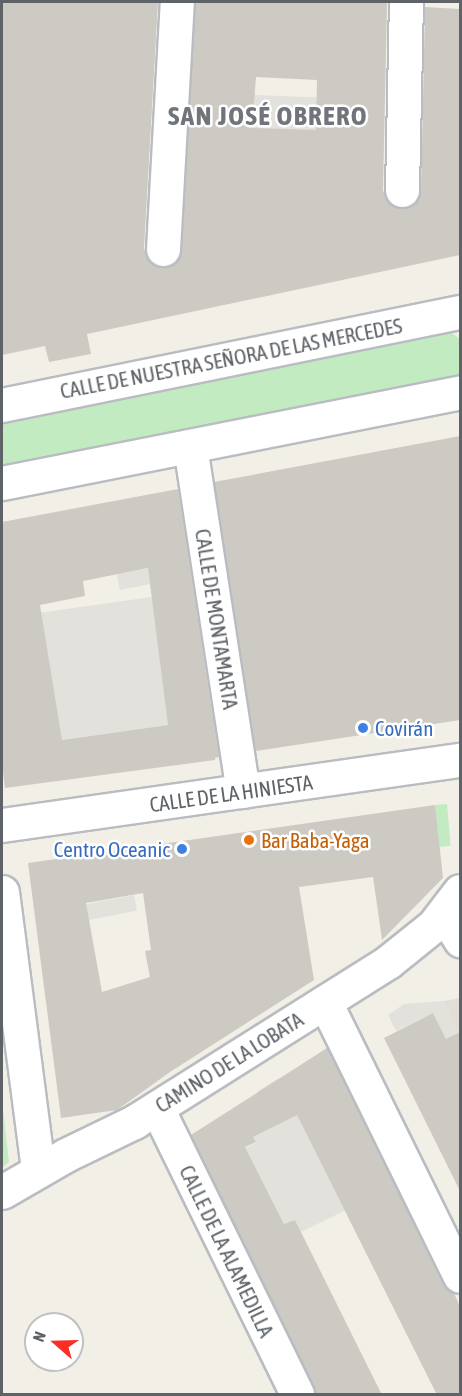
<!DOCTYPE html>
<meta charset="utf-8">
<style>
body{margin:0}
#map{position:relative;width:462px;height:1396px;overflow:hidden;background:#f2efe7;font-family:"Asap Condensed",sans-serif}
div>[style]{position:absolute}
.industrial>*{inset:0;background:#e2e1db;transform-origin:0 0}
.education>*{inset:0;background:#e2ded5}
.green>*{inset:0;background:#c3ebc2;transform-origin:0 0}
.building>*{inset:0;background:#cdcac4}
.roads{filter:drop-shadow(2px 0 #b9bdc1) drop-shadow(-2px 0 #b9bdc1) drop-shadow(0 2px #b9bdc1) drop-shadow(0 -2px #b9bdc1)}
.street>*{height:33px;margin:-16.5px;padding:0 16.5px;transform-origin:16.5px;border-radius:16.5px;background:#fff}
.secondary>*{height:33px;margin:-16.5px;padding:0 16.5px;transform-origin:16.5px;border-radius:16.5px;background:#fff}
.dots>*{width:16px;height:16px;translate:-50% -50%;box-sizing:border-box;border:3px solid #fff;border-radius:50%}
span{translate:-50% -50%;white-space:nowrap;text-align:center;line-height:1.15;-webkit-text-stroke:5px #fff;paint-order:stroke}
.street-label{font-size:21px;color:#5e6368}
.shop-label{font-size:21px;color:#366cbe}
.left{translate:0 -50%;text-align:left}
.right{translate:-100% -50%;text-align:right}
.food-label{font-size:21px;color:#c56008}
.district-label{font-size:27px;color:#6f757a;font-weight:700;letter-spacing:1.5px}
.frame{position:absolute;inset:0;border:3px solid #5e6368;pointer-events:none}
.north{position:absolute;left:24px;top:1312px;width:60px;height:60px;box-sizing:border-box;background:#fff;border:2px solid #bfc1c3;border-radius:50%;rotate:290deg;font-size:16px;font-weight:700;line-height:24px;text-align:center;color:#5e6368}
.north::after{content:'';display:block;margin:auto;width:21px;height:27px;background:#f92e25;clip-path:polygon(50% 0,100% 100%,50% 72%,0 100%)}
</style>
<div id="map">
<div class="industrial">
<div style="clip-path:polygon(254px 95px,334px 98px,333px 131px,287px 129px,251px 143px)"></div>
<div style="left:154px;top:567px;width:16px;height:38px;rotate:79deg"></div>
<div style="left:152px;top:597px;width:129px;height:112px;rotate:82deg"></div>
<div style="left:134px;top:895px;width:16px;height:49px;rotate:79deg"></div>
<div style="clip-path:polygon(444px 1001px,460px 1032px,446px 1039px,433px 1013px,396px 1031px,388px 1015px,404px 1004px)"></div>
<div style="clip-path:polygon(279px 1078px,338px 1197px,392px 1171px,399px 1184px,301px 1232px,295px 1220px,284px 1224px,249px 1155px,242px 1149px,256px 1143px,253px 1137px,275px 1126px,258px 1091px)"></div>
</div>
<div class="education">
<div style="clip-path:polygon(460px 998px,460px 1034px,444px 1001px)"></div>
</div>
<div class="green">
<div style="clip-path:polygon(445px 328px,460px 339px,460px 376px,2px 474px,2px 412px)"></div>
<div style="left:447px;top:804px;width:42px;height:12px;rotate:85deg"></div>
<div style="clip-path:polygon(2px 1101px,9px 1162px,2px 1168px,2px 1100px)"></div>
</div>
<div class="building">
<div style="clip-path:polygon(evenodd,2px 2px,158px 2px,144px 248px,146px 257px,152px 264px,163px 268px,172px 265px,178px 260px,182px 250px,195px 2px,387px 3px,383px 190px,386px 200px,393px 206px,401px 209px,411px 206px,418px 199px,421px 190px,425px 7px,460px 9px,460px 255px,87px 334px,91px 354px,49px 362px,45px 346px,2px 355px,2px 2px,256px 77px,317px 80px,316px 130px,252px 128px,256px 77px)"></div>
<div style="clip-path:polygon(460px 436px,460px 720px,256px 751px,214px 482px)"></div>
<div style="clip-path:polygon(evenodd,178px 489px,219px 757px,215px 758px,215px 760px,5px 788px,2px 764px,2px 522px,178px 489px,148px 568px,168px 725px,62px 740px,40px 605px,85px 596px,83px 581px,148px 568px)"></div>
<div style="clip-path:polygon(evenodd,435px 805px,443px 878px,382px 940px,373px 877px,299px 887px,314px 980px,170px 1072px,117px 1110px,61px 1118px,28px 863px,435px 805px,143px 893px,151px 950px,145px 951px,150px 977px,102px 992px,86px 903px,143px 893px)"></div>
<div style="clip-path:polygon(433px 1013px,446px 1039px,460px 1032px,460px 1191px,384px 1038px)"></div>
<div style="clip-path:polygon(327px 1048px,443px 1284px,454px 1293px,460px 1307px,460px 1395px,437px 1395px,297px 1115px,253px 1137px,256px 1142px,245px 1147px,284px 1224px,295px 1220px,382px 1395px,316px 1395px,314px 1386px,191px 1135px)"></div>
</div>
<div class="roads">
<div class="street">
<div style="left:402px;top:190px;width:188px;rotate:-88.8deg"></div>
<div style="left:163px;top:249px;width:247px;rotate:-86.8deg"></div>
<div style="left:2px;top:405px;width:467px;rotate:-11.5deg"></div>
<div style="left:190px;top:446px;width:349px;rotate:81.3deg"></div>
<div style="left:2px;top:483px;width:467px;rotate:-11.2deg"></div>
<div style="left:2px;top:892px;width:280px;rotate:82.6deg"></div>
<div style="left:444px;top:914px;width:31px;rotate:58deg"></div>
<div style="left:325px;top:1002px;width:305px;rotate:63.8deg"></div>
<div style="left:157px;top:1108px;width:318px;rotate:63.9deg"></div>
<div style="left:2px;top:1192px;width:74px;rotate:-30deg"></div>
<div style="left:66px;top:1155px;width:76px;rotate:-25.9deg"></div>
<div style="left:134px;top:1122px;width:300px;rotate:-32.2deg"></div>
<div style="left:388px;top:962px;width:58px;rotate:-38.7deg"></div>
<div style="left:433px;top:926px;width:44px;rotate:-52.4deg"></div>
</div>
<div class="secondary">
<div style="left:2px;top:825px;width:463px;rotate:-8.1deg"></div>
</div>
</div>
<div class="dots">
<div style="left:363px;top:728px;background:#3f7fe0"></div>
<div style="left:249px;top:840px;background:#e8710a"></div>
<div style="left:182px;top:849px;background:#3f7fe0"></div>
</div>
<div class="street-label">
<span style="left:231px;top:358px;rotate:-11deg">CALLE DE NUESTRA SEÑORA DE LAS MERCEDES</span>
<span style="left:217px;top:619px;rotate:81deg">CALLE DE MONTAMARTA</span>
<span style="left:231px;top:793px;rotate:-8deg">CALLE DE LA HINIESTA</span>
<span style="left:229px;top:1062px;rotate:-32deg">CAMINO DE LA LOBATA</span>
<span style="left:227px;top:1251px;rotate:64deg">CALLE DE LA ALAMEDILLA</span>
</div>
<div class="shop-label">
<span class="left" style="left:375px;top:728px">Covirán</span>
<span class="right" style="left:170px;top:849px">Centro Oceanic</span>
</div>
<div class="food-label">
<span class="left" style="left:261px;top:840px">Bar Baba-Yaga</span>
</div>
<div class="district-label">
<span style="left:268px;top:116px">SAN JOSÉ OBRERO</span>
</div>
<div class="frame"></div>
<div class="north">N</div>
</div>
